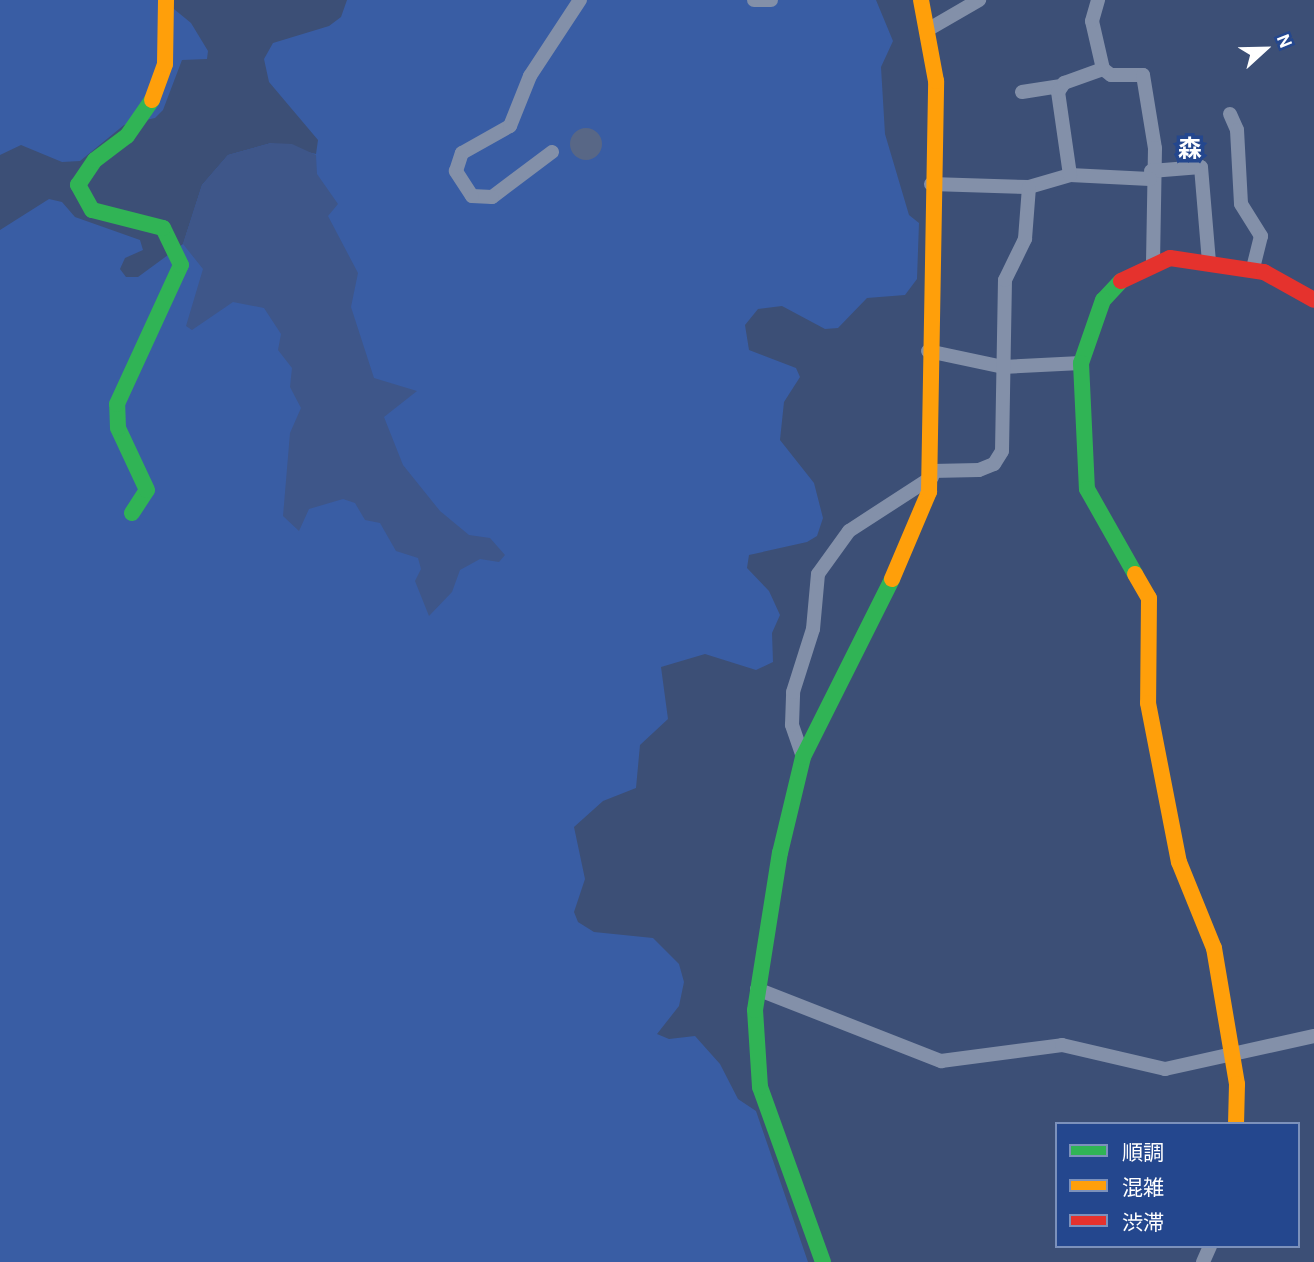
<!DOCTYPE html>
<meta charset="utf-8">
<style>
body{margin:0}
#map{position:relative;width:1314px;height:1262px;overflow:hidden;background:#3c4f76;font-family:Karla,"Noto Sans JP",sans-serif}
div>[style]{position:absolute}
.green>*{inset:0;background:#395da4}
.water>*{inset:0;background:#3e5689}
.building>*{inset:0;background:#586786}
.round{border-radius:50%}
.street>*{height:14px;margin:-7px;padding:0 7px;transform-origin:7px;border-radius:7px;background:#8390a9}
.fast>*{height:16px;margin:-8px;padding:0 8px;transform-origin:8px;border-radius:8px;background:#30b455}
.slow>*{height:16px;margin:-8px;padding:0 8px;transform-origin:8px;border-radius:8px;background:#ff9f0a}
.jam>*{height:16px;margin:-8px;padding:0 8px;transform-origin:8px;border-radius:8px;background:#e5322d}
span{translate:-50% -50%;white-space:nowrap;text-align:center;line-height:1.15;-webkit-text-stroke:7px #24478e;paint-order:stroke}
.quarter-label{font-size:24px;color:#fff;font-weight:700}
.legend{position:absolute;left:1055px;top:1122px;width:245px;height:126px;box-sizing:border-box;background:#24478e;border:2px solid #7c91bb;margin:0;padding:9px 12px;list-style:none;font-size:21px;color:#fff}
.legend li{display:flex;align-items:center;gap:14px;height:35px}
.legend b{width:35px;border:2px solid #7c91bb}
.north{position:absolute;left:1230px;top:14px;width:70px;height:70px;-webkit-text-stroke:5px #24478e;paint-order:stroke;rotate:68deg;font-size:19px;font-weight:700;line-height:28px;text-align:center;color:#fff}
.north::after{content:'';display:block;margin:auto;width:24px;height:32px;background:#fff;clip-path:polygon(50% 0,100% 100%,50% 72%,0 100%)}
</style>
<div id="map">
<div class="green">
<div style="clip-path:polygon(0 0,163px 0,191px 23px,208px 51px,207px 59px,182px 60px,163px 110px,155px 118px,124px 125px,80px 161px,62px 162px,21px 145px,0 155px)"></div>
<div style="clip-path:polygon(347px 0,876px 0,893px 41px,881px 67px,885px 134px,909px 215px,919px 223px,917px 279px,905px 295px,867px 298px,838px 328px,825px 329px,782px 306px,758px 309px,745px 325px,749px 350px,796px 368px,800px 377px,784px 402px,780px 440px,814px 483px,823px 518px,817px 536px,807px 542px,749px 555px,747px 568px,769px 591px,780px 615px,772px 633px,773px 662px,756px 670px,705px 654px,661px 667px,668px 719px,640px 745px,636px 788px,603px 801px,574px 827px,585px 879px,574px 912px,578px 922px,594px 932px,653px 938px,679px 964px,684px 982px,679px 1006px,657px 1034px,669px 1039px,695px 1036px,720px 1064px,738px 1099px,756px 1111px,808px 1262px,0 1262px,0 230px,49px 199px,62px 202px,75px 217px,140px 240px,143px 250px,125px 258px,120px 269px,126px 277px,138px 277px,183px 244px,202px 185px,228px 155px,271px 143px,316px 154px,318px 140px,269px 82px,264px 59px,273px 43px,329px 26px,341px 17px)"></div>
</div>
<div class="water">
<div style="clip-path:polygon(271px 143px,292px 144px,316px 155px,317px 174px,338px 204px,328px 216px,358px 273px,351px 307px,374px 378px,417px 391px,384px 417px,403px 465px,440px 511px,469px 535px,490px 538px,505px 555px,499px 562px,480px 559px,460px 570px,452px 592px,429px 616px,415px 581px,421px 569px,418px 558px,396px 551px,380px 523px,365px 520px,355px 503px,343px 499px,309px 509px,299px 531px,283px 516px,290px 433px,301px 408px,290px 387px,292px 368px,278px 350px,281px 334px,264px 308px,233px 302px,192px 330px,186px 326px,203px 269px,183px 244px,202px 185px,228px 155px)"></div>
</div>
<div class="building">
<div class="round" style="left:570px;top:128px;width:32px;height:32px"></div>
</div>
<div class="street">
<div style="left:754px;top:0;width:17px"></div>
<div style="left:929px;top:29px;width:58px;rotate:-30.1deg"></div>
<div style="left:1103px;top:69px;width:10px;rotate:37deg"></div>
<div style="left:1111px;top:75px;width:32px"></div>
<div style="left:1143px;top:75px;width:74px;rotate:80.7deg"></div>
<div style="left:1155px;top:148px;width:114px;rotate:91deg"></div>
<div style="left:1022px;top:92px;width:38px;rotate:-9deg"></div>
<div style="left:1230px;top:114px;width:17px;rotate:66deg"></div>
<div style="left:1237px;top:130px;width:74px;rotate:86.9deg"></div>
<div style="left:1241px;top:204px;width:38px;rotate:58deg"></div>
<div style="left:1261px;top:236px;width:34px;rotate:104deg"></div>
<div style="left:552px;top:152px;width:75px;rotate:143.1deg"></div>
<div style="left:492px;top:197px;width:20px;rotate:-177deg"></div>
<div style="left:472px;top:196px;width:30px;rotate:-123deg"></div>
<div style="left:456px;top:171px;width:19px;rotate:-72deg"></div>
<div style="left:462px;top:153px;width:55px;rotate:-29.4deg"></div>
<div style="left:510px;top:126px;width:54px;rotate:-68.2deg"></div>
<div style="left:530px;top:76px;width:91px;rotate:-56.7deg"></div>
<div style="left:1151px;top:171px;width:50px;rotate:-4.6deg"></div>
<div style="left:1201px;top:167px;width:95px;rotate:85.2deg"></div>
<div style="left:1070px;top:175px;width:80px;rotate:2.9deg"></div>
<div style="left:931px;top:184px;width:98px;rotate:1.8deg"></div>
<div style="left:1029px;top:187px;width:43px;rotate:-16.3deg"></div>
<div style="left:1070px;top:175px;width:84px;rotate:-98.2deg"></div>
<div style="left:1058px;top:92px;width:11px;rotate:-56deg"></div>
<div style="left:1064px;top:83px;width:41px;rotate:-19.7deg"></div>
<div style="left:1103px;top:69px;width:49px;rotate:-102.9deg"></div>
<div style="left:1092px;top:21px;width:22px;rotate:-74deg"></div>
<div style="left:928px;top:351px;width:77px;rotate:12deg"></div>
<div style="left:1003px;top:367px;width:78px;rotate:-2.9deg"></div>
<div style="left:932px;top:471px;width:47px;rotate:-1.2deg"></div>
<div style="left:979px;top:470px;width:16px;rotate:-22deg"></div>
<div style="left:994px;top:464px;width:15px;rotate:-58deg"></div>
<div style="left:1002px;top:451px;width:171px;rotate:-89deg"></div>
<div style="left:1005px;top:280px;width:46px;rotate:-64deg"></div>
<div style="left:1025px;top:239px;width:52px;rotate:-85.6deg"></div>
<div style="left:803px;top:757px;width:34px;rotate:-109deg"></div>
<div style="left:792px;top:725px;width:33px;rotate:-88deg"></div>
<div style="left:793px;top:692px;width:66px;rotate:-72.4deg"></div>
<div style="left:813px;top:629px;width:55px;rotate:-84.8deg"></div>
<div style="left:818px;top:574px;width:53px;rotate:-54.2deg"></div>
<div style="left:849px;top:531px;width:99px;rotate:-33deg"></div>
<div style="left:757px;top:989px;width:198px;rotate:21.4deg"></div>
<div style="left:941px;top:1061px;width:122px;rotate:-7.5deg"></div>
<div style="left:1062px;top:1045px;width:106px;rotate:13.1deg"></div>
<div style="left:1165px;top:1069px;width:153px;rotate:-12.5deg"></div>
<div style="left:1203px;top:1262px;width:17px;rotate:-66deg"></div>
</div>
<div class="fast">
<div style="left:1121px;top:281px;width:26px;rotate:133deg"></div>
<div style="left:1103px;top:300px;width:67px;rotate:109.2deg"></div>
<div style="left:1081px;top:363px;width:126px;rotate:87.3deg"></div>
<div style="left:1087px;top:489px;width:98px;rotate:60.5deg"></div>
<div style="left:132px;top:513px;width:27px;rotate:-57deg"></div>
<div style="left:147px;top:490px;width:68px;rotate:-115.1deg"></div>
<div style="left:118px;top:428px;width:24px;rotate:-92deg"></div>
<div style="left:117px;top:404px;width:153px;rotate:-65.3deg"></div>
<div style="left:181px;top:265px;width:41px;rotate:-115.9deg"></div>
<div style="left:163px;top:228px;width:73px;rotate:-165.8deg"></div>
<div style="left:92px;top:210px;width:29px;rotate:-119deg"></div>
<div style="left:78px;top:185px;width:30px;rotate:-56deg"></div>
<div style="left:95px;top:160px;width:40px;rotate:-37deg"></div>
<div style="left:127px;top:136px;width:44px;rotate:-55.2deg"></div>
<div style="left:823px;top:1262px;width:186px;rotate:-109.8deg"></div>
<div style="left:760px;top:1087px;width:77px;rotate:-93.7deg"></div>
<div style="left:755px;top:1010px;width:159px;rotate:-81deg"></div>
<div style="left:780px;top:853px;width:99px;rotate:-76.5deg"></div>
<div style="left:803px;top:757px;width:199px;rotate:-63.4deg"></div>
</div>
<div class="slow">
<div style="left:152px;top:100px;width:38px;rotate:-70deg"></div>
<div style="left:165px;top:64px;width:64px;rotate:-89.1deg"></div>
<div style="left:1135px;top:574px;width:28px;rotate:60deg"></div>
<div style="left:1149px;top:598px;width:105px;rotate:90.5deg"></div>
<div style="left:1148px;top:703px;width:162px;rotate:79deg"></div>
<div style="left:1179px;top:862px;width:93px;rotate:67.9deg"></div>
<div style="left:1214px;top:948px;width:138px;rotate:80.4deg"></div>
<div style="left:1237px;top:1084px;width:40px;rotate:91.4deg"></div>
<div style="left:892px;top:579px;width:95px;rotate:-67deg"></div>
<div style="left:929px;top:492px;width:411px;rotate:-89deg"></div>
<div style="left:936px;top:81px;width:82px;rotate:-100.5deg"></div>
</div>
<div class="jam">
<div style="left:1121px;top:281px;width:54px;rotate:-25.1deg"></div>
<div style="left:1170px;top:258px;width:95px;rotate:8.5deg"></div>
<div style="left:1264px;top:272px;width:57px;rotate:29.2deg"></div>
</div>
<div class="quarter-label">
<span style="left:1190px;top:150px">森</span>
</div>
<ul class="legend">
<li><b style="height:9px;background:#30b455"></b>順調</li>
<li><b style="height:9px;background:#ff9f0a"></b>混雑</li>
<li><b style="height:9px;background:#e5322d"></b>渋滞</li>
</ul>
<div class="north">N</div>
</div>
